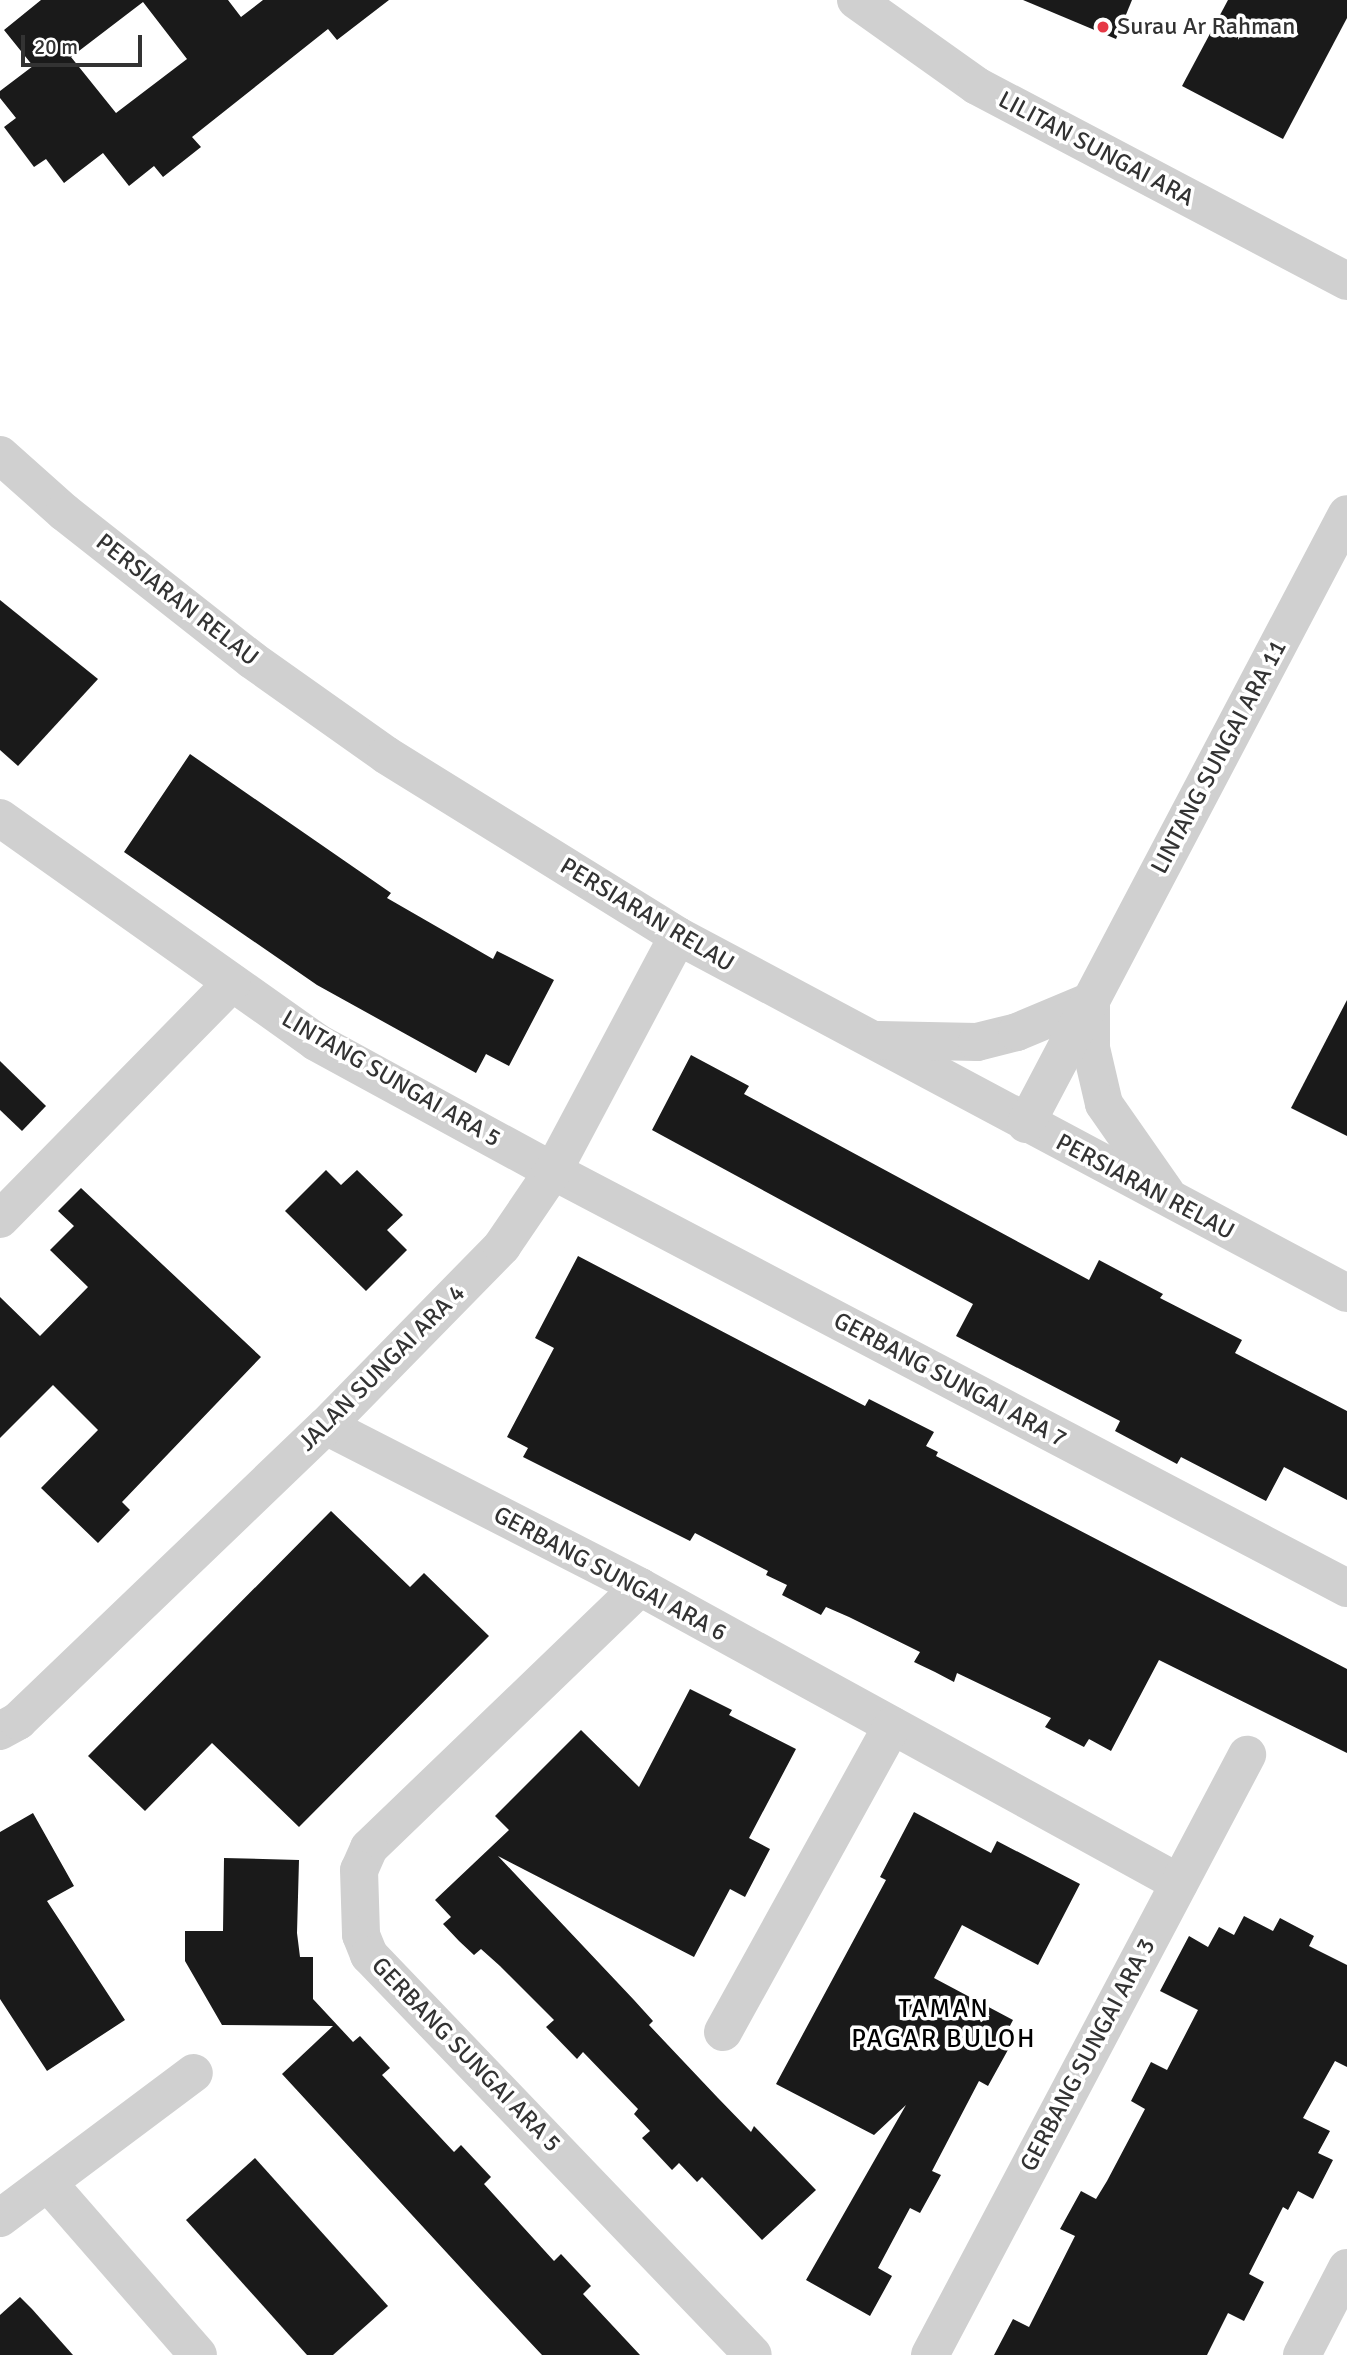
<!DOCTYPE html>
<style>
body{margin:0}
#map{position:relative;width:1347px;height:2355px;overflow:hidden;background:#fff;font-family:Signika,sans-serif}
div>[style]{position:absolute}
.building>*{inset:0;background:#1a1a1a}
.street>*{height:38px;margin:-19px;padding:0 19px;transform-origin:19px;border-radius:19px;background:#d0d0d0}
.dots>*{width:19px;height:19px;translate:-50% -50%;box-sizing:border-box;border:4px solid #fff;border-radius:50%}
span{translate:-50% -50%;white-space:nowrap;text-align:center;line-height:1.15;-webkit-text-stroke:7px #fff;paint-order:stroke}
.poi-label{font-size:24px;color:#333}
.left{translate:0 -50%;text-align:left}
.street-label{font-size:24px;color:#333}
.neighbourhood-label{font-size:26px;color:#000;letter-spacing:2px}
.scale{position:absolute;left:21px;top:35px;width:121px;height:32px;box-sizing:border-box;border:4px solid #333;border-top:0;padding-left:9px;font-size:21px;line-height:24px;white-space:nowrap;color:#333;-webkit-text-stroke:5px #fff;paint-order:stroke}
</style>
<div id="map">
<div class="building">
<div style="clip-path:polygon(evenodd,41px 0,228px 0,241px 17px,263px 0,389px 0,337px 40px,328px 29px,192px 137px,201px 147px,163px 177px,154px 166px,129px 186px,103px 153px,64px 183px,46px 159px,34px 167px,4px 127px,16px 118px,0 98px,0 91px,33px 66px,4px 30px,41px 0,143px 2px,187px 59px,116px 113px,71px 57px,143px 2px)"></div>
<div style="clip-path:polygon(1023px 0,1132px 0,1116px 39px)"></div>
<div style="clip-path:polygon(1228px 0,1347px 0,1347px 18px,1283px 139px,1182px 86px)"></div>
<div style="clip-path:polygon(0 600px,98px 679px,18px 766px,0 750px)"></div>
<div style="clip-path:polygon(190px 754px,391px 893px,387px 898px,493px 959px,497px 951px,554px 980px,509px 1066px,486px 1054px,476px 1073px,317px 985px,124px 852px)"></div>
<div style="clip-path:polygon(1347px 1000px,1347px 1136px,1291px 1108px)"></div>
<div style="clip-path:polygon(691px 1055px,749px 1086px,744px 1094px,1089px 1280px,1099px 1260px,1163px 1294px,1160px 1298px,1242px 1340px,1235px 1353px,1347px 1411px,1347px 1500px,1284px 1467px,1266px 1501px,1181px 1457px,1177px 1464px,1115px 1431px,1120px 1421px,956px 1336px,973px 1304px,652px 1130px)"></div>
<div style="clip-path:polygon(0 1061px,46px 1106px,22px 1131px,0 1110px)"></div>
<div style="clip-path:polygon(326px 1170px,341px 1185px,357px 1170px,403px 1215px,387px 1230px,407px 1250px,366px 1291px,285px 1211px)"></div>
<div style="clip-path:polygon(81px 1188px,261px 1357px,122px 1502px,130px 1510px,98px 1543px,41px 1488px,98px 1430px,53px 1385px,0 1438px,0 1297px,40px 1336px,88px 1287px,50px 1250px,74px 1226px,58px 1211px)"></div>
<div style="clip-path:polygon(578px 1256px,865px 1406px,869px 1399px,934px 1432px,926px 1446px,938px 1452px,936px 1456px,1347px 1669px,1347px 1753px,1159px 1660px,1111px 1751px,1089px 1739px,1084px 1747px,1045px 1727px,1051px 1718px,957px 1673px,954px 1682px,935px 1672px,914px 1662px,920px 1652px,849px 1617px,826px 1607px,821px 1615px,782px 1595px,787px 1585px,766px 1575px,768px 1571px,695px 1533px,690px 1541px,523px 1457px,528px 1448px,507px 1437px,554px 1348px,535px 1338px)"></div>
<div style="clip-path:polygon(331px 1511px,410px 1587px,424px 1573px,489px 1636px,299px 1827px,212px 1743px,145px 1811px,88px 1756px)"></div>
<div style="clip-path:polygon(690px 1689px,732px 1710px,729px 1715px,796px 1749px,749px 1838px,770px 1849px,745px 1897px,730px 1889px,694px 1957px,498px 1856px,634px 2000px,653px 2021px,649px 2025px,718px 2098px,751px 2132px,754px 2126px,816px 2190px,762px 2240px,702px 2177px,697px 2182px,679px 2163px,672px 2170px,642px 2138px,650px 2131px,634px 2114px,638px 2109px,583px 2052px,577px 2059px,546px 2027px,554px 2020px,500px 1966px,481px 1949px,474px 1955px,459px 1941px,443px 1924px,451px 1917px,435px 1900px,509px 1830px,495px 1816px,581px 1730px,639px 1787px)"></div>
<div style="clip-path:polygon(914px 1812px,991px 1853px,997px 1841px,1080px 1884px,1038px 1965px,962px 1925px,934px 1978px,1013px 2020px,1001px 2043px,1009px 2048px,988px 2086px,979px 2081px,932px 2171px,941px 2175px,920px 2213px,910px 2208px,878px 2268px,892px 2276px,870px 2316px,806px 2280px,906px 2105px,874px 2135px,776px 2084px,886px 1880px,880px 1877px)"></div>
<div style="clip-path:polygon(33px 1813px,74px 1886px,47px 1901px,125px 2020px,47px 2071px,0 1999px,0 1832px)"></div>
<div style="clip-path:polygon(224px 1858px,299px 1860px,297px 1933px,300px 1957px,313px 1957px,313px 1999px,353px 2042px,360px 2036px,390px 2068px,382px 2075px,454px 2152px,461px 2145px,491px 2177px,484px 2184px,554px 2261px,561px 2254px,591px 2286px,583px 2294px,640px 2355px,542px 2355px,483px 2292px,282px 2074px,333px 2026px,222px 2025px,185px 1961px,185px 1931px,223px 1931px)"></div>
<div style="clip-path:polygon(1244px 1916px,1273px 1931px,1280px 1918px,1314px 1936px,1309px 1946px,1347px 1965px,1347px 2067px,1335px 2061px,1303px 2118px,1330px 2131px,1318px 2153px,1333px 2160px,1313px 2199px,1298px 2191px,1288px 2210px,1283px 2207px,1249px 2274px,1264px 2282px,1244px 2321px,1228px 2313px,1207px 2355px,994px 2355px,1013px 2319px,1029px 2327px,1075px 2236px,1060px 2229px,1081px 2191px,1096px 2199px,1107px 2181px,1145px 2109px,1131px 2101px,1151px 2062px,1167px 2070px,1198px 2010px,1160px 1991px,1189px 1936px,1208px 1947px,1219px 1927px,1234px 1935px)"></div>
<div style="clip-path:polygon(255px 2158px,388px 2306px,333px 2355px,307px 2355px,186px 2220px)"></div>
<div style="clip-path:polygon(20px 2297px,32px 2309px,73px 2355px,0 2355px,0 2315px)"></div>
</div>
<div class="street">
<div style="left:856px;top:0;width:148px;rotate:35.4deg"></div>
<div style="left:977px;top:86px;width:418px;rotate:27.8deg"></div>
<div style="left:0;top:455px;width:86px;rotate:41.7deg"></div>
<div style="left:64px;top:512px;width:239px;rotate:38.2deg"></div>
<div style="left:252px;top:660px;width:164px;rotate:35.3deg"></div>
<div style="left:386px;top:755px;width:344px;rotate:31.8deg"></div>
<div style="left:678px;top:936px;width:758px;rotate:28.09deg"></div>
<div style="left:0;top:818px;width:387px;rotate:35.3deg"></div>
<div style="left:316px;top:1042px;width:270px;rotate:28.6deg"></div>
<div style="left:553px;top:1171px;width:897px;rotate:27.71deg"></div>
<div style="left:879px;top:1040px;width:98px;rotate:1.2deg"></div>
<div style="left:977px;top:1042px;width:41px;rotate:-14deg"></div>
<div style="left:1017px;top:1032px;width:80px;rotate:-22.7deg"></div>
<div style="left:1091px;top:1001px;width:47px;rotate:90deg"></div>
<div style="left:1091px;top:1048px;width:57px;rotate:76.9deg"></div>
<div style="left:1104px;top:1104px;width:108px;rotate:55.1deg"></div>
<div style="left:1026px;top:1124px;width:689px;rotate:-62.25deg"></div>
<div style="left:0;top:1219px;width:331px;rotate:-45.5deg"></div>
<div style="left:326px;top:1426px;width:353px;rotate:27.1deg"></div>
<div style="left:640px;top:1587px;width:615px;rotate:28.77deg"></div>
<div style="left:640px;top:1587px;width:376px;rotate:136.1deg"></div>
<div style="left:369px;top:1848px;width:24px;rotate:114deg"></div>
<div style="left:359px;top:1870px;width:65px;rotate:88.2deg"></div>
<div style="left:361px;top:1935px;width:22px;rotate:68deg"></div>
<div style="left:369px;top:1955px;width:554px;rotate:46.17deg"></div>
<div style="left:0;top:1731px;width:21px;rotate:-29deg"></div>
<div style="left:18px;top:1721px;width:426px;rotate:-43.8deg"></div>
<div style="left:326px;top:1426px;width:252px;rotate:-45.6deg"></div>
<div style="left:502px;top:1246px;width:91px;rotate:-55.8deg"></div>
<div style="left:553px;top:1171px;width:266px;rotate:-62deg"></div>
<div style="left:723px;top:2032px;width:350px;rotate:-61.1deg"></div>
<div style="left:48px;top:2183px;width:228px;rotate:48.9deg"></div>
<div style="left:0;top:2218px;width:242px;rotate:-36.8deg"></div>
<div style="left:930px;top:2355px;width:679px;rotate:-62.15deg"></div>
<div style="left:1302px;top:2355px;width:98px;rotate:-62.7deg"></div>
</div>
<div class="dots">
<div style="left:1103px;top:27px;background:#e63946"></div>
</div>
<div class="poi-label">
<span class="left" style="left:1117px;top:27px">Surau Ar Rahman</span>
</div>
<div class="street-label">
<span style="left:1096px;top:149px;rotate:28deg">LILITAN SUNGAI ARA</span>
<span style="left:177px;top:600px;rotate:38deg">PERSIARAN RELAU</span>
<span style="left:1219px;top:757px;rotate:-62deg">LINTANG SUNGAI ARA 11</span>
<span style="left:647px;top:915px;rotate:31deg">PERSIARAN RELAU</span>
<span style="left:391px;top:1079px;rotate:30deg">LINTANG SUNGAI ARA 5</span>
<span style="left:1145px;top:1187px;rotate:28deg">PERSIARAN RELAU</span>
<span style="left:382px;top:1368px;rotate:-45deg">JALAN SUNGAI ARA 4</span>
<span style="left:950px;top:1380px;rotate:28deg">GERBANG SUNGAI ARA 7</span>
<span style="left:610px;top:1574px;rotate:28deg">GERBANG SUNGAI ARA 6</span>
<span style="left:466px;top:2055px;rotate:46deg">GERBANG SUNGAI ARA 5</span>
<span style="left:1088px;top:2055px;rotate:-62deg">GERBANG SUNGAI ARA 3</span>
</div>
<div class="neighbourhood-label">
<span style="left:944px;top:2025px">TAMAN<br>PAGAR BULOH</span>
</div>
<div class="scale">20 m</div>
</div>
